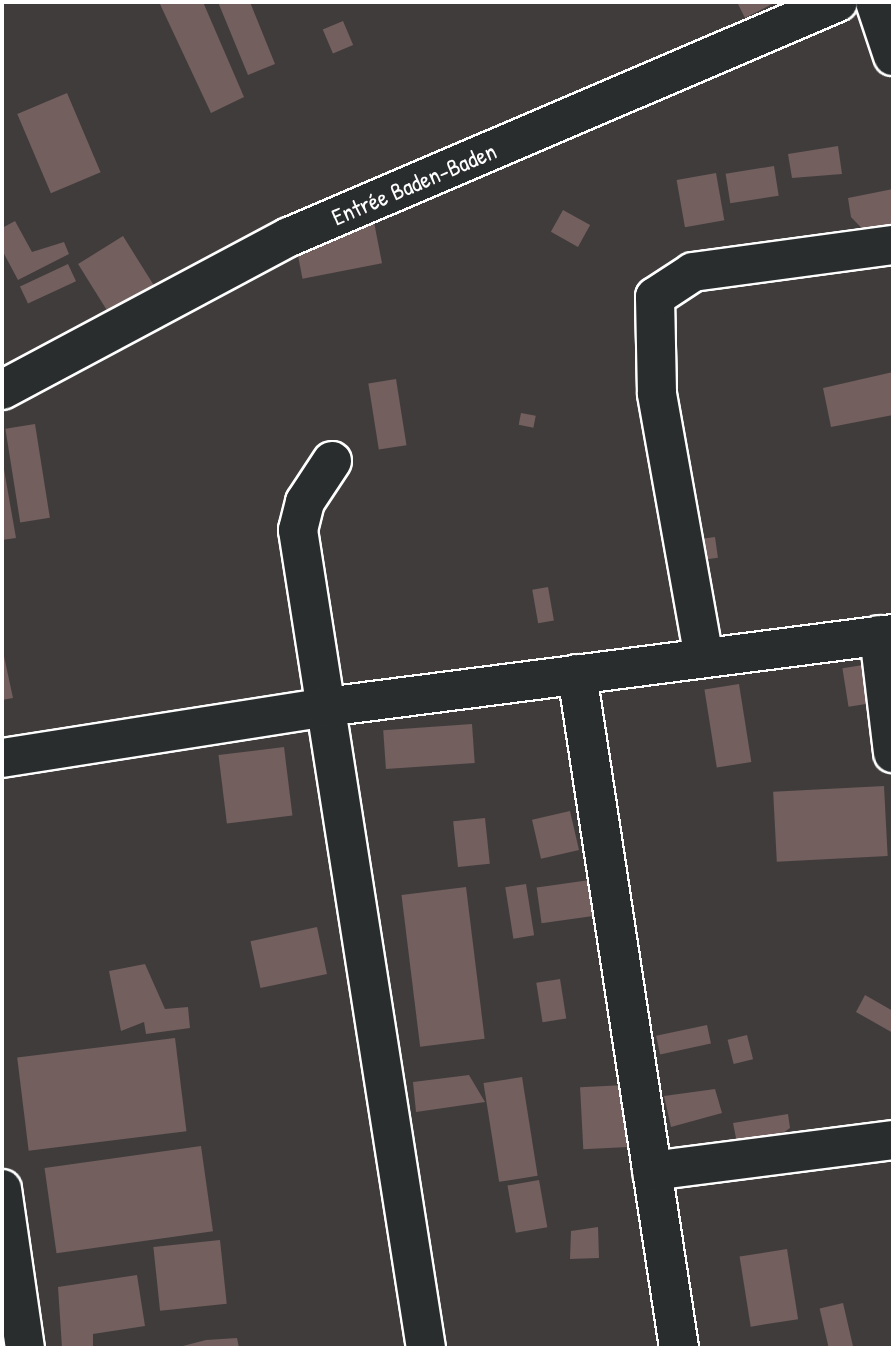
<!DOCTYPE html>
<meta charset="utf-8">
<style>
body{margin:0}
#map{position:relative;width:895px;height:1350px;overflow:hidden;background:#403c3c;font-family:"Patrick Hand",sans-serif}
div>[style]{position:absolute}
.building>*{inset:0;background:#725f5e;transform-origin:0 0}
.roads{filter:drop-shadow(2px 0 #fff) drop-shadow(-2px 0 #fff) drop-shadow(0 2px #fff) drop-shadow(0 -2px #fff)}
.minor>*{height:38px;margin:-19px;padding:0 19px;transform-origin:19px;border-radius:19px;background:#2a2d2e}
span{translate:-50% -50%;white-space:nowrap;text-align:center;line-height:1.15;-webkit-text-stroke:7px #2a2d2e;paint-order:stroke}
.street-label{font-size:24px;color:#fff}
.frame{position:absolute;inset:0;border:4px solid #fff;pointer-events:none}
</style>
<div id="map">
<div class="building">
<div style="clip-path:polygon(159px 2px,203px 2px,244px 97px,211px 113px)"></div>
<div style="clip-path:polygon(218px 2px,250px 2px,275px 64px,248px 75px)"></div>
<div style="clip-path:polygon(737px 2px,776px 2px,745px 18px)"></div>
<div style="left:343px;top:21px;width:26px;height:22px;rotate:67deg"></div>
<div style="left:67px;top:93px;width:86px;height:54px;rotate:67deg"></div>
<div style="clip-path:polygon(838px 146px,842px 174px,792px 178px,788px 154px)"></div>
<div style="left:774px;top:166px;width:30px;height:49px;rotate:81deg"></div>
<div style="left:716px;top:173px;width:48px;height:40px;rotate:80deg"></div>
<div style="clip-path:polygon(893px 189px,893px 232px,871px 238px,851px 217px,848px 198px)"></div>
<div style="left:563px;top:210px;width:31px;height:25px;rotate:29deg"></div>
<div style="clip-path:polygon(15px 221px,32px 252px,64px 242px,69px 254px,18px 280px,2px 250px,2px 228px)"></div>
<div style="left:374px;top:222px;width:42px;height:81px;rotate:79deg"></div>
<div style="left:123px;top:236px;width:65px;height:53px;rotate:58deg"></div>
<div style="left:68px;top:264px;width:19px;height:53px;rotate:65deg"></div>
<div style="clip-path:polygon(893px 372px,893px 415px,831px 427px,823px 388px)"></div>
<div style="left:396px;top:379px;width:67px;height:28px;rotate:81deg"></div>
<div style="left:521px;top:413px;width:15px;height:12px;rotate:11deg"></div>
<div style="left:35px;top:424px;width:95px;height:30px;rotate:81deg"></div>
<div style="clip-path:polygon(2px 458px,16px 538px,2px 540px)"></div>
<div style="left:715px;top:537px;width:21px;height:11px;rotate:82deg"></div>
<div style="left:548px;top:587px;width:34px;height:16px;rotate:80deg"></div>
<div style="clip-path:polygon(2px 647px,13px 698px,2px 700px)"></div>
<div style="left:876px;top:663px;width:39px;height:34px;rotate:81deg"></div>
<div style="left:739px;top:684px;width:79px;height:35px;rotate:81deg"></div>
<div style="left:472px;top:724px;width:39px;height:89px;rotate:86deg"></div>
<div style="left:284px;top:747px;width:69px;height:66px;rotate:83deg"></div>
<div style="left:884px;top:786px;width:70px;height:111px;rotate:87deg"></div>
<div style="left:570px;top:811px;width:40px;height:39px;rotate:77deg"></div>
<div style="left:485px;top:818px;width:46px;height:32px;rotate:84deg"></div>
<div style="left:597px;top:879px;width:36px;height:61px;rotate:82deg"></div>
<div style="left:526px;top:884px;width:52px;height:21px;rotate:81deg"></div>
<div style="left:466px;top:887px;width:153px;height:65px;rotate:83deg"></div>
<div style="left:317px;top:927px;width:48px;height:68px;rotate:78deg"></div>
<div style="clip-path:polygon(145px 964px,165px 1009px,188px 1007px,190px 1028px,146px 1034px,144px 1022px,121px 1031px,109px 971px)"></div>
<div style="left:560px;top:979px;width:40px;height:24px;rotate:81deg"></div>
<div style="clip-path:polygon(865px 995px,893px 1011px,893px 1033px,856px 1012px)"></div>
<div style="left:707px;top:1025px;width:19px;height:52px;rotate:78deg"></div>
<div style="left:747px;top:1035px;width:25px;height:20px;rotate:76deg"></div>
<div style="left:175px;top:1038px;width:94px;height:159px;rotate:83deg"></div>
<div style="clip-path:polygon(469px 1075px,485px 1102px,416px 1112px,413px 1082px)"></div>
<div style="left:522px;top:1077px;width:100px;height:39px;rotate:81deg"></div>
<div style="left:625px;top:1085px;width:62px;height:45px;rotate:87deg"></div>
<div style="clip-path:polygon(715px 1089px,722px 1113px,671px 1127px,664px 1096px)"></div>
<div style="clip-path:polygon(788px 1114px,790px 1128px,780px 1135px,787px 1163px,742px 1168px,733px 1123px)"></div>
<div style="left:201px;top:1146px;width:86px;height:158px;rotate:82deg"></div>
<div style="left:539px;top:1180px;width:48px;height:32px;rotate:80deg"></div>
<div style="clip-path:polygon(598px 1227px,599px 1258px,570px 1259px,571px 1231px)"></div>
<div style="left:220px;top:1240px;width:64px;height:67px;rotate:84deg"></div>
<div style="left:787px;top:1249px;width:71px;height:48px;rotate:81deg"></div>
<div style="clip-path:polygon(137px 1275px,145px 1326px,93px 1334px,93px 1348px,62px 1348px,58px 1287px)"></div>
<div style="left:843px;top:1303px;width:46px;height:24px;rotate:77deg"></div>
<div style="clip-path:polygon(237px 1338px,239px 1348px,175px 1348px,206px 1340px)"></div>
</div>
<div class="roads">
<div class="minor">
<div style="left:875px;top:2px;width:57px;rotate:71.6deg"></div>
<div style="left:2px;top:390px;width:325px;rotate:-28.1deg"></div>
<div style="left:289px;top:237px;width:597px;rotate:-23.17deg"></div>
<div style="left:332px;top:461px;width:49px;rotate:123.4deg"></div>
<div style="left:305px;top:502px;width:29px;rotate:104deg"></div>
<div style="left:298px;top:530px;width:828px;rotate:81.11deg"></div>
<div style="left:879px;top:635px;width:119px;rotate:83.2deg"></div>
<div style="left:704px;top:658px;width:269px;rotate:-100.1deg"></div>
<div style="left:657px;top:393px;width:96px;rotate:-91.2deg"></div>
<div style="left:655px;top:297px;width:45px;rotate:-33.3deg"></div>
<div style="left:693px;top:272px;width:202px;rotate:-7.7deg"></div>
<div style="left:577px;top:674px;width:682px;rotate:81.39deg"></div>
<div style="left:2px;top:758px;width:328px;rotate:-8.9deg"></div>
<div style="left:326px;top:707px;width:572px;rotate:-7.34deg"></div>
<div style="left:652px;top:1171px;width:243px;rotate:-7.3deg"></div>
<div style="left:2px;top:1189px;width:161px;rotate:81.8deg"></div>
</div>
</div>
<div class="street-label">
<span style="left:414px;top:184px;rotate:-23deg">Entrée Baden-Baden</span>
</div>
<div class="frame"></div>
</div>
